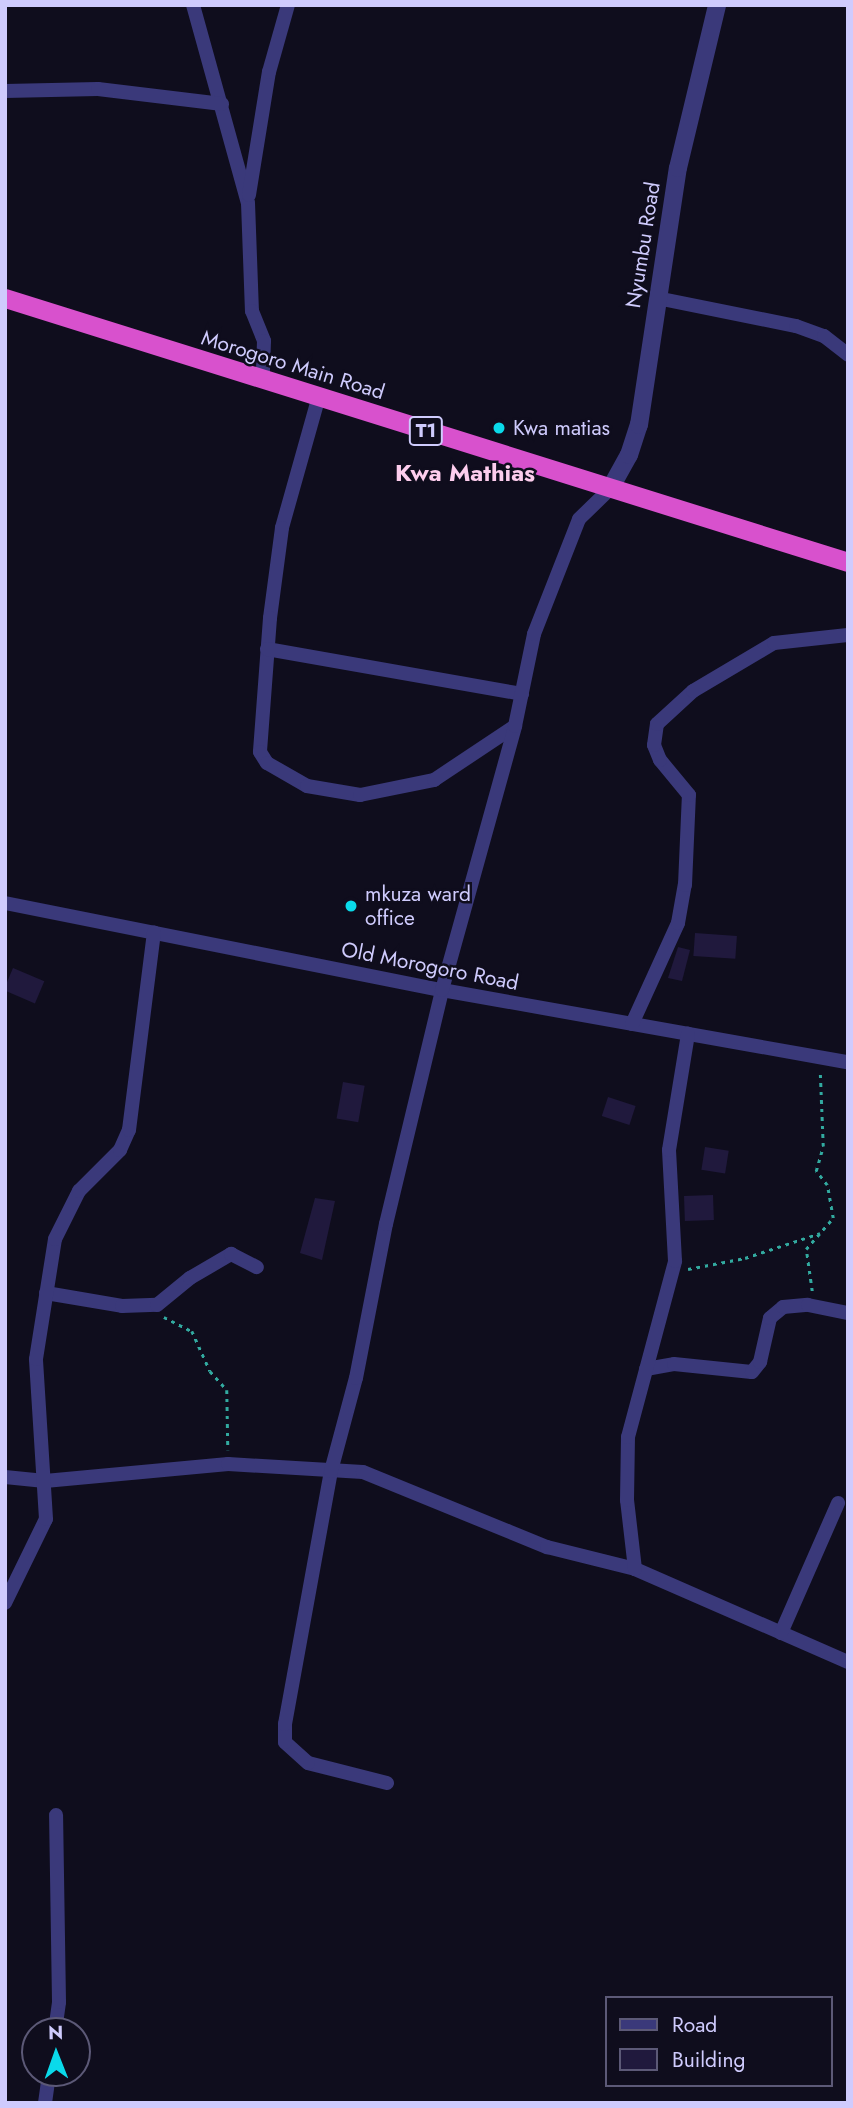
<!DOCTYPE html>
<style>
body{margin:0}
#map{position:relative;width:853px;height:2108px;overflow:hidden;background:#0f0d1d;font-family:Jost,sans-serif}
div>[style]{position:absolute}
.building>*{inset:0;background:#20193d;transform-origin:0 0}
.path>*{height:2.5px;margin-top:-1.25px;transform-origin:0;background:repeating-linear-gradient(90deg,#32aaa0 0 3.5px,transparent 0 8.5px)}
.minor>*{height:14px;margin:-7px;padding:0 7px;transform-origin:7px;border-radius:7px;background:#3a397a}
.tertiary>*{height:18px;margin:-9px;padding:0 9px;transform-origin:9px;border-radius:9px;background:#3a397a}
.trunk>*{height:19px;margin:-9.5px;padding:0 9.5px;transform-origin:9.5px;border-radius:9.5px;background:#d851cd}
.dots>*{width:19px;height:19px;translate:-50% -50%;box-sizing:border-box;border:4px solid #0f0d1d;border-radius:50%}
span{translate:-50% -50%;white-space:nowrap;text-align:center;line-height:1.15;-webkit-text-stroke:5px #0f0d1d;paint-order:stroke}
.shield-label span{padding:2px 5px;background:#0f0d1d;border:2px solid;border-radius:5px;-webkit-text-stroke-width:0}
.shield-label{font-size:19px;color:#cfcbfd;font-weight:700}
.street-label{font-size:21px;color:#cfcbfd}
.poi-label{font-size:21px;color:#cfcbfd}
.left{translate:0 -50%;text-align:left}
.quarter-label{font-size:24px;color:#fdcded;font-weight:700}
.frame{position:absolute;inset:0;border:7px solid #cfcbfd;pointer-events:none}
.legend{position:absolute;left:605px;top:1996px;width:228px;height:91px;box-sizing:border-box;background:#0f0d1d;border:2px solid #5c5977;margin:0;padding:9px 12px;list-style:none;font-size:21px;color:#cfcbfd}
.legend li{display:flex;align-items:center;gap:14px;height:35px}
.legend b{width:35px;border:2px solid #5c5977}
.north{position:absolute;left:21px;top:2017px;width:70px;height:70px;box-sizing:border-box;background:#0f0d1d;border:2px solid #5c5977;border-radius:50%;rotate:359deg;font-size:19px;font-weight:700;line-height:28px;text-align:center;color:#cfcbfd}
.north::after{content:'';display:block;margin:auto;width:24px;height:32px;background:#0adaea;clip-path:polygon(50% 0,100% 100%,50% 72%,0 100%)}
</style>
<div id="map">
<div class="building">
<div style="left:695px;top:933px;width:42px;height:23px;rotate:4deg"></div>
<div style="clip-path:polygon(678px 947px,690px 950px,682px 981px,668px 978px)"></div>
<div style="left:13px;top:968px;width:34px;height:24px;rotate:23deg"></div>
<div style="left:343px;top:1082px;width:22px;height:37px;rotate:10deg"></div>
<div style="left:608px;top:1097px;width:29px;height:20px;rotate:18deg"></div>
<div style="left:705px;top:1147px;width:24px;height:23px;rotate:9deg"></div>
<div style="left:713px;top:1195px;width:25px;height:29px;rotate:88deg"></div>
<div style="clip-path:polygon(315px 1198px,335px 1201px,322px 1260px,300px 1253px)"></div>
</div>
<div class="path">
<div style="left:688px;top:1269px;width:58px;rotate:-10.9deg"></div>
<div style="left:745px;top:1258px;width:79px;rotate:-18.4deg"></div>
<div style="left:812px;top:1291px;width:42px;rotate:-98.1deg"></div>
<div style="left:806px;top:1249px;width:41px;rotate:-48.9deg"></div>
<div style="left:833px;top:1218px;width:34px;rotate:-100deg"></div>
<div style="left:827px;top:1185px;width:18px;rotate:-128deg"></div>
<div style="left:816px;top:1171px;width:26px;rotate:-74deg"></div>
<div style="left:823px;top:1146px;width:75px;rotate:-92.3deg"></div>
<div style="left:164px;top:1317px;width:31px;rotate:27deg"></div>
<div style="left:192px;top:1331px;width:44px;rotate:65.8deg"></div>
<div style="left:210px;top:1371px;width:25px;rotate:48deg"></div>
<div style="left:227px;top:1390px;width:60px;rotate:89deg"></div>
</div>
<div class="minor">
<div style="left:193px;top:5px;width:205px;rotate:74.5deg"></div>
<div style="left:248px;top:203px;width:108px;rotate:87.9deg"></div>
<div style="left:252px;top:311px;width:32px;rotate:68deg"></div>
<div style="left:264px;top:341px;width:38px;rotate:92deg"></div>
<div style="left:5px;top:91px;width:93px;rotate:-1.2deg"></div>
<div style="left:98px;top:89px;width:125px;rotate:6.9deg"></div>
<div style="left:249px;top:195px;width:125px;rotate:-80.8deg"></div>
<div style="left:269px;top:72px;width:70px;rotate:-74.2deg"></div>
<div style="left:657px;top:298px;width:142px;rotate:11.4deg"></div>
<div style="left:796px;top:326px;width:30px;rotate:20deg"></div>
<div style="left:824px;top:336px;width:31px;rotate:38deg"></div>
<div style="left:319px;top:396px;width:137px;rotate:105.7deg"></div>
<div style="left:282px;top:528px;width:91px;rotate:97.6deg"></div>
<div style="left:270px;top:618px;width:134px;rotate:94.3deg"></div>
<div style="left:260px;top:752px;width:13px;rotate:58deg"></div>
<div style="left:267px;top:763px;width:46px;rotate:29.9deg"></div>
<div style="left:307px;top:786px;width:54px;rotate:9.6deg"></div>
<div style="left:360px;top:795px;width:76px;rotate:-11.5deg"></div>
<div style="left:434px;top:780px;width:97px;rotate:-33.7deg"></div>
<div style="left:267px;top:649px;width:259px;rotate:10deg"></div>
<div style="left:5px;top:903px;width:446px;rotate:11.3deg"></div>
<div style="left:442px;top:990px;width:412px;rotate:10.1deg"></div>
<div style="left:632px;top:1024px;width:111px;rotate:-65.5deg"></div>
<div style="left:678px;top:923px;width:39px;rotate:-80deg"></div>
<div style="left:685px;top:885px;width:90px;rotate:-87.5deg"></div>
<div style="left:689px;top:795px;width:45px;rotate:-129.6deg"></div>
<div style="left:660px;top:760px;width:16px;rotate:-112deg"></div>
<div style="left:654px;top:745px;width:21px;rotate:-82deg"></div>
<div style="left:657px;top:724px;width:49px;rotate:-42.5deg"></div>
<div style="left:693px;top:691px;width:94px;rotate:-30.7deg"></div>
<div style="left:774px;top:643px;width:74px;rotate:-6.2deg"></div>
<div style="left:46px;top:1293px;width:77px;rotate:9.7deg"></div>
<div style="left:122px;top:1306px;width:35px;rotate:-2deg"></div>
<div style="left:157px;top:1305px;width:43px;rotate:-39.3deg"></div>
<div style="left:190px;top:1278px;width:48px;rotate:-30.3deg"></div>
<div style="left:231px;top:1254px;width:29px;rotate:27deg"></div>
<div style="left:646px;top:1369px;width:28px;rotate:-10deg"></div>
<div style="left:674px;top:1364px;width:78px;rotate:5.9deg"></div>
<div style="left:752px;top:1372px;width:13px;rotate:-51deg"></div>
<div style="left:760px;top:1362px;width:45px;rotate:-77.2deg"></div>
<div style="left:770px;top:1318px;width:17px;rotate:-40deg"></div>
<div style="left:783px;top:1307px;width:25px;rotate:-5deg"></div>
<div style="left:808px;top:1305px;width:41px;rotate:11.3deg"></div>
<div style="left:5px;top:1477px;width:40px;rotate:5.7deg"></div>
<div style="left:45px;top:1481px;width:184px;rotate:-5.3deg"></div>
<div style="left:228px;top:1464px;width:135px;rotate:3.4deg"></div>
<div style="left:363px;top:1472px;width:199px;rotate:22.2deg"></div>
<div style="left:547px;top:1547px;width:91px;rotate:14deg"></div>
<div style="left:635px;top:1569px;width:232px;rotate:23.6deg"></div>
<div style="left:635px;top:1569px;width:69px;rotate:-96.6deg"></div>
<div style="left:627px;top:1500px;width:63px;rotate:-89.1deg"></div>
<div style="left:628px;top:1437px;width:182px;rotate:-75deg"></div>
<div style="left:675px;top:1261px;width:111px;rotate:-93.1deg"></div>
<div style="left:669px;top:1150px;width:118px;rotate:-80.7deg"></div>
<div style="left:5px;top:1603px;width:93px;rotate:-64deg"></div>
<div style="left:46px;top:1519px;width:160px;rotate:-93.6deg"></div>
<div style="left:36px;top:1359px;width:121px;rotate:-81deg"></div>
<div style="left:55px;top:1239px;width:54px;rotate:-63.4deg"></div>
<div style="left:79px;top:1191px;width:58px;rotate:-45deg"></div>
<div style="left:120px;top:1150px;width:22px;rotate:-66deg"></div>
<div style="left:129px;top:1130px;width:199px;rotate:-82.8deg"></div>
<div style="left:781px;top:1633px;width:142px;rotate:-66.3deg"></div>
<div style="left:387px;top:1783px;width:81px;rotate:-165.8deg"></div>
<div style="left:308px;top:1763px;width:31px;rotate:-138deg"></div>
<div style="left:285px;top:1742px;width:18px;rotate:-90deg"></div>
<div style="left:285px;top:1724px;width:257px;rotate:-79.7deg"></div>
<div style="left:331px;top:1471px;width:96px;rotate:-75deg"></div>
<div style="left:356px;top:1378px;width:157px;rotate:-79deg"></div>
<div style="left:386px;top:1224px;width:241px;rotate:-76.5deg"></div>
<div style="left:442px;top:990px;width:274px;rotate:-74.5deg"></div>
<div style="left:515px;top:726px;width:94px;rotate:-78.3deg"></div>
<div style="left:534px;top:634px;width:123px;rotate:-68.6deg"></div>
<div style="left:579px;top:519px;width:43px;rotate:-44.1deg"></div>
<div style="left:55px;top:2031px;width:29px;rotate:-82deg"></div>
<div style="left:59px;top:2002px;width:187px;rotate:-90.9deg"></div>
<div style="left:45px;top:2103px;width:30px;rotate:-82deg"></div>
</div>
<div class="tertiary">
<div style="left:610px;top:489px;width:39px;rotate:-61deg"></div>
<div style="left:629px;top:455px;width:32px;rotate:-72deg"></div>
<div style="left:639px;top:425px;width:260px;rotate:-81.4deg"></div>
<div style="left:678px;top:168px;width:168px;rotate:-76.5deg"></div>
</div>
<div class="trunk">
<div style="left:5px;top:298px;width:883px;rotate:17.39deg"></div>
</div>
<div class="dots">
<div style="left:499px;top:428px;background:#0adaea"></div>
<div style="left:351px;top:906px;background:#0adaea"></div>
</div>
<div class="shield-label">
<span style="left:426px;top:431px">T1</span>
</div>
<div class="street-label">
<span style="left:643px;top:245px;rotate:-81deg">Nyumbu Road</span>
<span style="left:293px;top:365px;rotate:17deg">Morogoro Main Road</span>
<span style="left:430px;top:966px;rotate:11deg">Old Morogoro Road</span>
</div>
<div class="poi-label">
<span class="left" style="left:513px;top:428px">Kwa matias</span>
<span class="left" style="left:365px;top:906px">mkuza ward<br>office</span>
</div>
<div class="quarter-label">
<span style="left:465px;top:473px">Kwa Mathias</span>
</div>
<div class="frame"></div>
<ul class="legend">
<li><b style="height:9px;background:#3a397a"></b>Road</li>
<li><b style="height:19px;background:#20193d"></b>Building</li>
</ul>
<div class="north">N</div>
</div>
